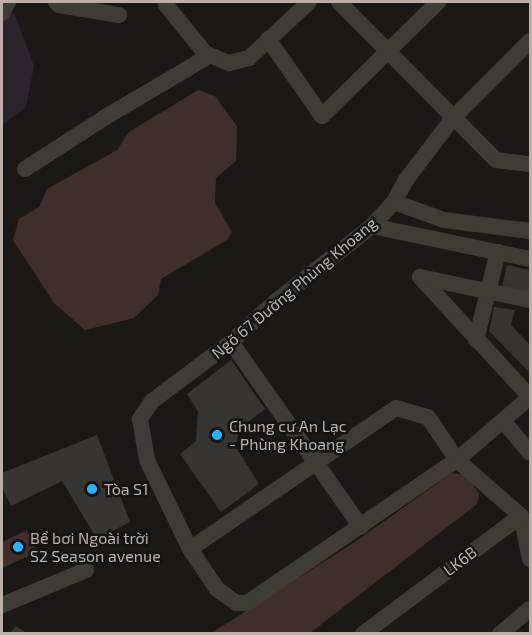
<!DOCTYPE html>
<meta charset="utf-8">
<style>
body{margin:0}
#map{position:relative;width:532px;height:635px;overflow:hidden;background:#1a1917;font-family:"Exo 2",sans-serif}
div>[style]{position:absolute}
.green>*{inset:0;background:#2b232d}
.water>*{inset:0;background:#3f2e2c}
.building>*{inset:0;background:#363532}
.minor>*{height:16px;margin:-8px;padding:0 8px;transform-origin:8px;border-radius:8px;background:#3f3c38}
.dots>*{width:16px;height:16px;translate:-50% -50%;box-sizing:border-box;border:3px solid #151412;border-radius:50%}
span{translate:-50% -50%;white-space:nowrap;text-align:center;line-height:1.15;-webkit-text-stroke:5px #151412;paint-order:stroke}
.street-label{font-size:16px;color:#bbafa8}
.poi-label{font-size:16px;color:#bbafa8}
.left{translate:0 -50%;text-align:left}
.frame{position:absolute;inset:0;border:3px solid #bbafa8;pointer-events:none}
</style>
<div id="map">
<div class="green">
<div style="clip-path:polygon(2px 2px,15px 15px,34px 66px,26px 107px,2px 125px)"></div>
</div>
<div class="water">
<div style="clip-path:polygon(198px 90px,215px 96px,237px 126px,236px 161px,216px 178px,215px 203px,232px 232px,227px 240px,161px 279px,158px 295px,134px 318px,85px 330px,54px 303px,13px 240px,19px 219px,39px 207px,47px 189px,117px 150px,129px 132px)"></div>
<div style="clip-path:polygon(452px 473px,467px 475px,479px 494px,477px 504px,310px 633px,210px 634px,355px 542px)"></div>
<div style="clip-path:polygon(27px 530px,37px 552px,2px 568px,2px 542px)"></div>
</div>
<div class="building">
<div style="clip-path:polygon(507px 265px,530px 270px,530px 293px,502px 287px)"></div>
<div style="clip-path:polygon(494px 307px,515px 310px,511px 325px,530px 345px,530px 373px,489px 331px)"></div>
<div style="clip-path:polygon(231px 360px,265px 409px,239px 429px,236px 447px,259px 484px,221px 512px,180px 454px,196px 441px,198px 411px,187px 394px)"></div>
<div style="clip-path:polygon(97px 435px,130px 522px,97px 539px,62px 481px,11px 506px,2px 487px,2px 473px)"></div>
<div style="clip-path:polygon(16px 626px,28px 634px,9px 634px)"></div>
</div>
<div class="minor">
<div style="left:56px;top:2px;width:4px;rotate:45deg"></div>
<div style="left:59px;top:5px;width:61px;rotate:9.5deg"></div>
<div style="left:166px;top:2px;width:3px;rotate:90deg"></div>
<div style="left:166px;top:5px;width:62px;rotate:50.9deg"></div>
<div style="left:205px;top:53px;width:26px;rotate:23deg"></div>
<div style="left:229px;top:63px;width:21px;rotate:-14deg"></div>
<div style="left:249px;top:58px;width:82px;rotate:-43deg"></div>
<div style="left:339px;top:2px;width:223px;rotate:45.2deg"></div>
<div style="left:496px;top:160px;width:34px;rotate:7deg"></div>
<div style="left:2px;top:13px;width:13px;rotate:-61deg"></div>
<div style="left:268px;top:39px;width:94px;rotate:55deg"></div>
<div style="left:322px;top:116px;width:163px;rotate:-44.5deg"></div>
<div style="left:530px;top:41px;width:109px;rotate:135deg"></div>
<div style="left:453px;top:118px;width:78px;rotate:127.2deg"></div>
<div style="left:406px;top:180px;width:25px;rotate:119deg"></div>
<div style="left:394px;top:202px;width:33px;rotate:133deg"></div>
<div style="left:372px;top:226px;width:123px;rotate:141.9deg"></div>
<div style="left:275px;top:302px;width:59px;rotate:137.7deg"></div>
<div style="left:231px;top:342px;width:99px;rotate:143.2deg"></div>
<div style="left:152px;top:401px;width:22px;rotate:124deg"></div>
<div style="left:140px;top:419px;width:42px;rotate:80.3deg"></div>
<div style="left:147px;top:460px;width:99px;rotate:64.2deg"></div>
<div style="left:190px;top:549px;width:48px;rotate:56deg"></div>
<div style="left:217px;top:589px;width:24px;rotate:36deg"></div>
<div style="left:236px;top:603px;width:11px"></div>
<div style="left:247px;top:603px;width:254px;rotate:-34.3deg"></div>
<div style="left:457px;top:460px;width:96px;rotate:-40.8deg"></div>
<div style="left:25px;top:169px;width:94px;rotate:-32.8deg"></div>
<div style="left:104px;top:118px;width:122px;rotate:-30.6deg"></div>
<div style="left:394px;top:202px;width:53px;rotate:19.8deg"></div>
<div style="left:444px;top:220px;width:87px;rotate:7.3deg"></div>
<div style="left:372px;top:226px;width:161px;rotate:11.8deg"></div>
<div style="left:476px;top:340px;width:91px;rotate:-76deg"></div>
<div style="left:231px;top:342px;width:226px;rotate:54.9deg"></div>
<div style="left:530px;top:397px;width:163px;rotate:-132.5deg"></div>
<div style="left:420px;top:277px;width:112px;rotate:11.8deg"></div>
<div style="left:504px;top:422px;width:40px;rotate:50deg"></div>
<div style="left:521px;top:516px;width:44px;rotate:78.2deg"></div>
<div style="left:190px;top:549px;width:250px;rotate:-34.4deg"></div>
<div style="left:396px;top:408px;width:33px;rotate:16deg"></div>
<div style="left:428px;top:417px;width:52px;rotate:56deg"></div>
<div style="left:457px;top:460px;width:85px;rotate:41.2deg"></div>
<div style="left:2px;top:605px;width:91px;rotate:-22.6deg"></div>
<div style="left:363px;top:634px;width:197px;rotate:-36.8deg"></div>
<div style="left:500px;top:634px;width:39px;rotate:-40deg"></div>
</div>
<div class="dots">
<div style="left:217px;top:435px;background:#2ab2ff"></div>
<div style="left:92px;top:489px;background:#2ab2ff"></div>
<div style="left:18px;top:547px;background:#2ab2ff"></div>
</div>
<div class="street-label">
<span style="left:294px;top:288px;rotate:-40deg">Ngõ 67 Đường Phùng Khoang</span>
<span style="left:460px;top:561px;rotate:-37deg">LK6B</span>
</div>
<div class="poi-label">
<span class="left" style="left:229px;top:435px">Chung cư An Lạc<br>- Phùng Khoang</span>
<span class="left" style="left:104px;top:489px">Tòa S1</span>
<span class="left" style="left:30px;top:547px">Bể bơi Ngoài trời<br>S2 Season avenue</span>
</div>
<div class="frame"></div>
</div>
